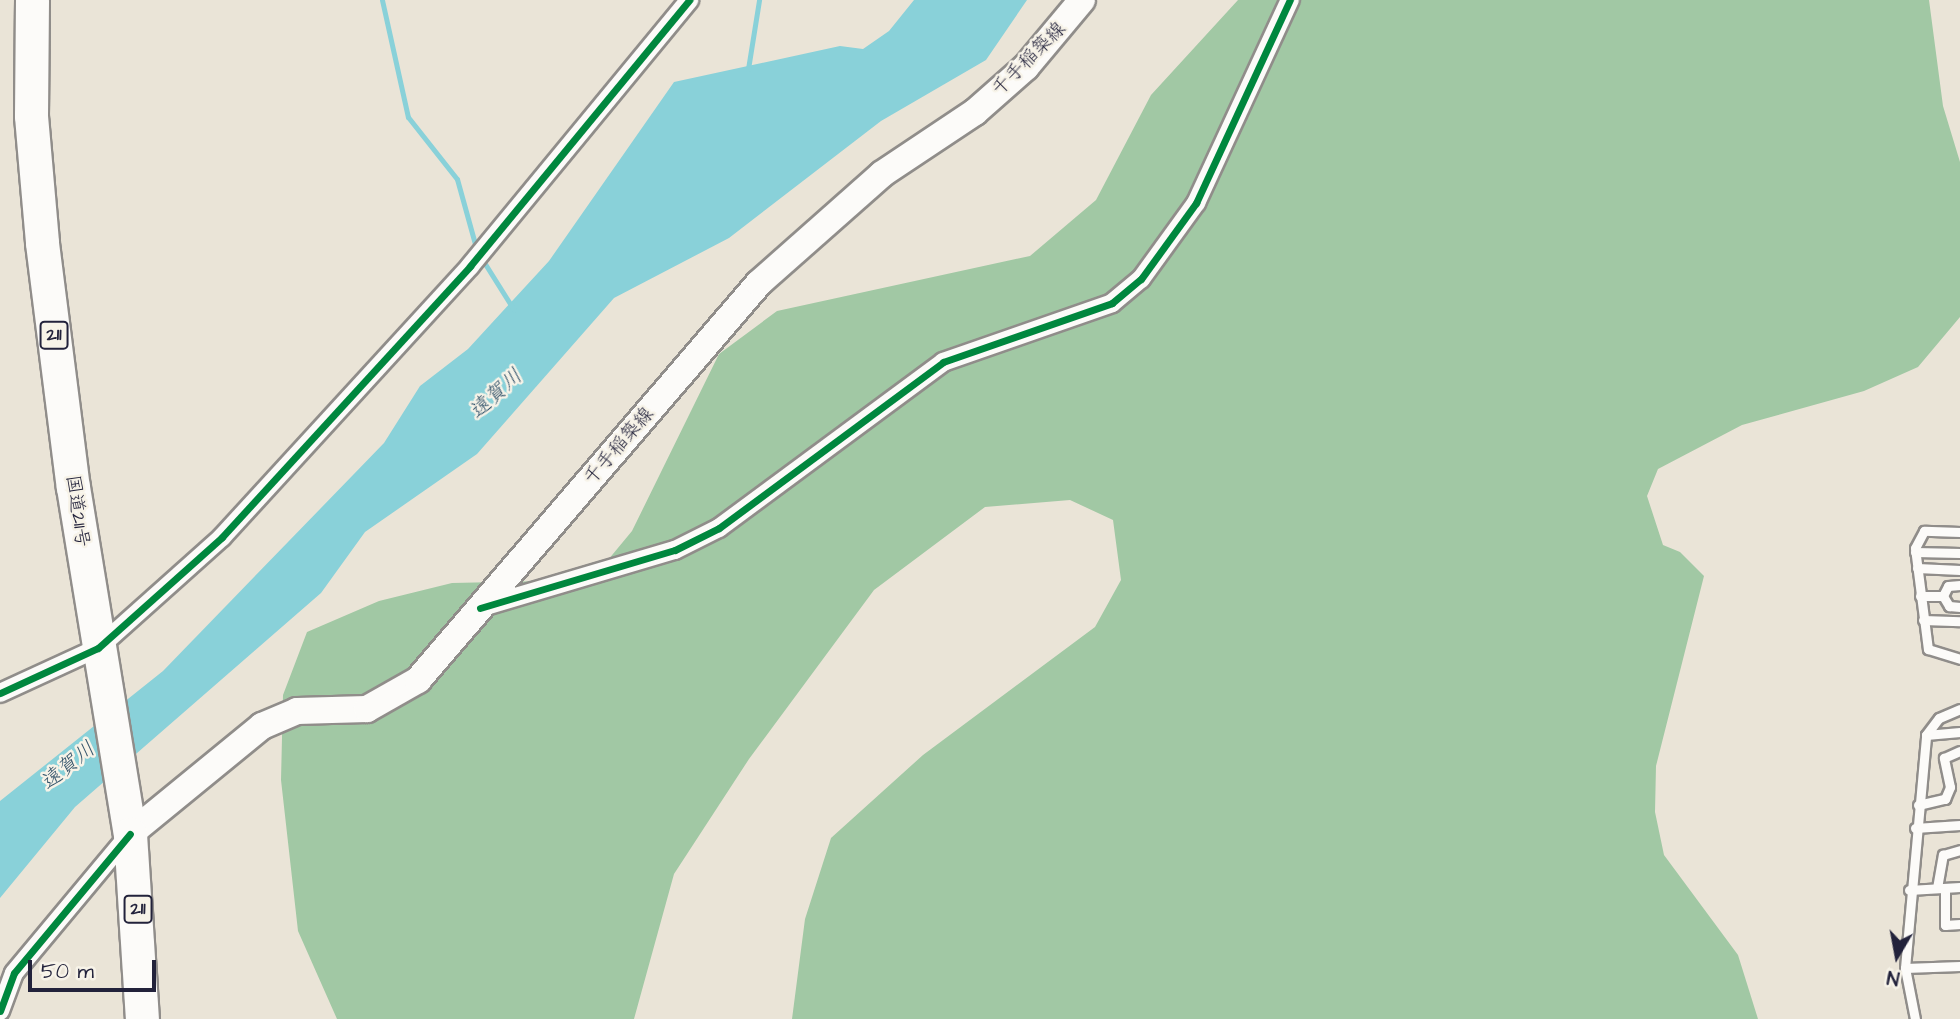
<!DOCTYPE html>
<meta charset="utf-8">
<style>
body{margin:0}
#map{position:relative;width:1960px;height:1019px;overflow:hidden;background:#eae4d7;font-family:"Architects Daughter","Klee One",sans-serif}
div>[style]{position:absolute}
.forest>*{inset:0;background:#a1c8a4}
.water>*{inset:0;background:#89d1d9}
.stream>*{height:5px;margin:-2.5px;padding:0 2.5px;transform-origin:2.5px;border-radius:2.5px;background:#89d1d9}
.roads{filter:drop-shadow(2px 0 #908d8a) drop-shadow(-2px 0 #908d8a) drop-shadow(0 2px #908d8a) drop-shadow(0 -2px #908d8a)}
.lane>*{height:9px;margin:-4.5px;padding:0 4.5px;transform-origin:4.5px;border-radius:4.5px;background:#fcfbf9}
.street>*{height:18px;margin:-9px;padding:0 9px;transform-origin:9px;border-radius:9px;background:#fcfbf9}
.secondary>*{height:26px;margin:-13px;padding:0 13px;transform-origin:13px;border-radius:13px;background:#fcfbf9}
.highway>*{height:33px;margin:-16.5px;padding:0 16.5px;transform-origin:16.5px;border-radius:16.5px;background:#fcfbf9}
.cycleway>*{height:7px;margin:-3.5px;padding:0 3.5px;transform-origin:3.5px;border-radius:3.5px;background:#00873e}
span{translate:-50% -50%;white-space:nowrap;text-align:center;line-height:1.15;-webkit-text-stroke:5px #f7f3e8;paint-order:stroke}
.shield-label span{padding:2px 5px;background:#f7f3e8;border:2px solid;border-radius:5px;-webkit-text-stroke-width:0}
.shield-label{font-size:18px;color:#22223b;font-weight:700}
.street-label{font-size:19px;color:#22223b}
.water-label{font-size:21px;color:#34546b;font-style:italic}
.north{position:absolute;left:1862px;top:921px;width:70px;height:70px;-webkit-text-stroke:5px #f7f3e8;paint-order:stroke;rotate:190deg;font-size:19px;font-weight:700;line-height:28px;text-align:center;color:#22223b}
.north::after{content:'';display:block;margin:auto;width:24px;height:32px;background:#22223b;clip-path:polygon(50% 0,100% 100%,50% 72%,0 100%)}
.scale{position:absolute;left:28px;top:960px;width:128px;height:32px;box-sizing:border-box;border:4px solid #22223b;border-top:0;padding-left:9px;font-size:21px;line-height:24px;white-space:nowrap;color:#22223b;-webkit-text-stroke:5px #f7f3e8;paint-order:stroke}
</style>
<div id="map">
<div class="forest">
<div style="clip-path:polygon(1238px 0,1929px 0,1943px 106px,1960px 162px,1960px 317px,1918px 367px,1864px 391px,1742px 425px,1658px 469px,1647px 496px,1663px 545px,1680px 552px,1704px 576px,1656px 766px,1655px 812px,1664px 855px,1738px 955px,1758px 1019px,792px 1019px,805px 919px,831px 838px,923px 755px,1095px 627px,1121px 580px,1113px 520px,1070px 500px,985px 507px,874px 590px,749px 759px,674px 874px,634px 1019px,337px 1019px,298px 931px,281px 780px,283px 695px,307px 632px,379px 601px,452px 583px,548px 581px,603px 566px,632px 531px,719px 354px,777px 311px,1030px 256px,1096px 200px,1151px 95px)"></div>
</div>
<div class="water">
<div style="clip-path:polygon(914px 0,1027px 0,986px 60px,881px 121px,729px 238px,614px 298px,477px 454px,365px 532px,321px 593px,75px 807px,0 898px,0 801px,163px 671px,384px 443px,420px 386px,468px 349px,549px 261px,674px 82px,840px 46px,863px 49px,889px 31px)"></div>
</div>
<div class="stream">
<div style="left:382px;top:0;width:120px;rotate:77.5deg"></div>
<div style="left:408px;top:117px;width:79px;rotate:51.7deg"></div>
<div style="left:457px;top:179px;width:75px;rotate:74.5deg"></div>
<div style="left:748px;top:69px;width:70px;rotate:-80.9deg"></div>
<div style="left:482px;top:259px;width:60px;rotate:57.9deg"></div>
</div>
<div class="roads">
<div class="lane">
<div style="left:1960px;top:532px;width:36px;rotate:-178deg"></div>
<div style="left:1924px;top:531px;width:19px;rotate:118deg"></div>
<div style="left:1915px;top:548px;width:102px;rotate:82.7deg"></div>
<div style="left:1928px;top:649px;width:34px;rotate:17deg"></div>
<div style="left:1915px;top:552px;width:45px;rotate:1.3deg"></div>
<div style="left:1917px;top:568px;width:43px;rotate:2.7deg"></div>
<div style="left:1960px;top:585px;width:12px;rotate:175deg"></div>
<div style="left:1948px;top:586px;width:11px;rotate:117deg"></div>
<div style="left:1943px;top:596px;width:12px;rotate:59deg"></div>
<div style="left:1949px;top:606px;width:11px;rotate:5deg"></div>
<div style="left:1920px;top:596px;width:23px"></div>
<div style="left:1923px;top:620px;width:37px;rotate:2deg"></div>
<div style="left:1926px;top:735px;width:34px;rotate:-5deg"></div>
<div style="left:1918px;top:805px;width:28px;rotate:-13deg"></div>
<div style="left:1945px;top:799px;width:13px;rotate:-67deg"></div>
<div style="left:1950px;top:787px;width:30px;rotate:-102deg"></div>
<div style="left:1944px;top:758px;width:17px;rotate:-24deg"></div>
<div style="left:1915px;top:828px;width:45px;rotate:-3.8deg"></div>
<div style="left:1937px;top:888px;width:34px;rotate:-80deg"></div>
<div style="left:1943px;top:855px;width:18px;rotate:-16deg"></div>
<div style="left:1945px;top:888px;width:37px;rotate:90deg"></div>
<div style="left:1945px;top:925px;width:15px;rotate:-4deg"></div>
<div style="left:1909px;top:890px;width:51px;rotate:-3.4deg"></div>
<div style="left:1905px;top:968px;width:55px;rotate:-2.1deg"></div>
<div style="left:1915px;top:1019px;width:52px;rotate:-101.1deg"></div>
<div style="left:1905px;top:968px;width:234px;rotate:-84.8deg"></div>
<div style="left:1926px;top:735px;width:21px;rotate:-53deg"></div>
<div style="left:1939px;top:718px;width:23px;rotate:-23deg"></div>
</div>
<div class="street">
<div style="left:482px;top:607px;width:201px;rotate:-16.5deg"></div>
<div style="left:675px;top:550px;width:49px;rotate:-26.6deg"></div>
<div style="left:719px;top:528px;width:279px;rotate:-36.5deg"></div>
<div style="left:943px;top:362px;width:179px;rotate:-19.2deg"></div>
<div style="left:1112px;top:303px;width:38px;rotate:-40deg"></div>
<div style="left:1141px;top:279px;width:94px;rotate:-54.1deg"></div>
<div style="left:1196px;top:203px;width:224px;rotate:-65.2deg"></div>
<div style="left:0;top:693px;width:108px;rotate:-24.7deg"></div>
<div style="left:98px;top:648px;width:166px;rotate:-41.8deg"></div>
<div style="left:222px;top:537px;width:367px;rotate:-47.5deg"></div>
<div style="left:470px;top:266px;width:345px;rotate:-50.5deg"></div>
<div style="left:0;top:1011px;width:40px;rotate:-69.8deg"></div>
<div style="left:14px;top:973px;width:181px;rotate:-50.2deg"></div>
</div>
<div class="secondary">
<div style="left:130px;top:834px;width:171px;rotate:-39.3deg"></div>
<div style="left:262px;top:726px;width:38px;rotate:-23deg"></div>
<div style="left:297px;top:711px;width:70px;rotate:-1.6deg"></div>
<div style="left:367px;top:709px;width:59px;rotate:-29.6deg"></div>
<div style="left:418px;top:680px;width:523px;rotate:-49.34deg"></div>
<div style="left:759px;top:283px;width:164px;rotate:-41.5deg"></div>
<div style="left:882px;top:174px;width:112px;rotate:-33.7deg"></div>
<div style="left:975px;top:112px;width:68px;rotate:-41.4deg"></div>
<div style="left:1026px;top:67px;width:87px;rotate:-50.1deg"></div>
</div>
<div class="highway">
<div style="left:32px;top:0;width:116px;rotate:90.5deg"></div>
<div style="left:31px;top:116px;width:127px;rotate:85deg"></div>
<div style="left:42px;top:243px;width:246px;rotate:82.8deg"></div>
<div style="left:73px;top:487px;width:352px;rotate:80.7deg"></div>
<div style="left:130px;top:834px;width:185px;rotate:86.3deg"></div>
</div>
</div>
<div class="cycleway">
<div style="left:480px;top:608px;width:203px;rotate:-16.6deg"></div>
<div style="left:675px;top:550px;width:49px;rotate:-26.6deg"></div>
<div style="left:719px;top:528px;width:279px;rotate:-36.5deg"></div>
<div style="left:943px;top:362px;width:179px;rotate:-19.2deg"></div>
<div style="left:1112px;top:303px;width:38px;rotate:-40deg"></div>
<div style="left:1141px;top:279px;width:94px;rotate:-54.1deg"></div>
<div style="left:1196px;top:203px;width:224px;rotate:-65.2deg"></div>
<div style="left:0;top:693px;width:108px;rotate:-24.7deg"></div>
<div style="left:98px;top:648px;width:166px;rotate:-41.8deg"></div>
<div style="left:222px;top:537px;width:367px;rotate:-47.5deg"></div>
<div style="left:470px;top:266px;width:345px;rotate:-50.5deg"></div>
<div style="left:0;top:1011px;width:40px;rotate:-69.8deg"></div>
<div style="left:14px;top:973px;width:181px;rotate:-50.2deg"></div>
</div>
<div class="shield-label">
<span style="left:54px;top:335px">211</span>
<span style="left:138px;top:909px">211</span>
</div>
<div class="street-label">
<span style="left:1029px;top:59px;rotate:-45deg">千手稲築線</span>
<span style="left:619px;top:446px;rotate:-49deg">千手稲築線</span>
<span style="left:77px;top:511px;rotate:82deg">国道211号</span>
</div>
<div class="water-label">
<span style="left:496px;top:394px;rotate:-42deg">遠賀川</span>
<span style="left:68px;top:766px;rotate:-39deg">遠賀川</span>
</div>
<div class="north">N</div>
<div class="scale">50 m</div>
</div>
